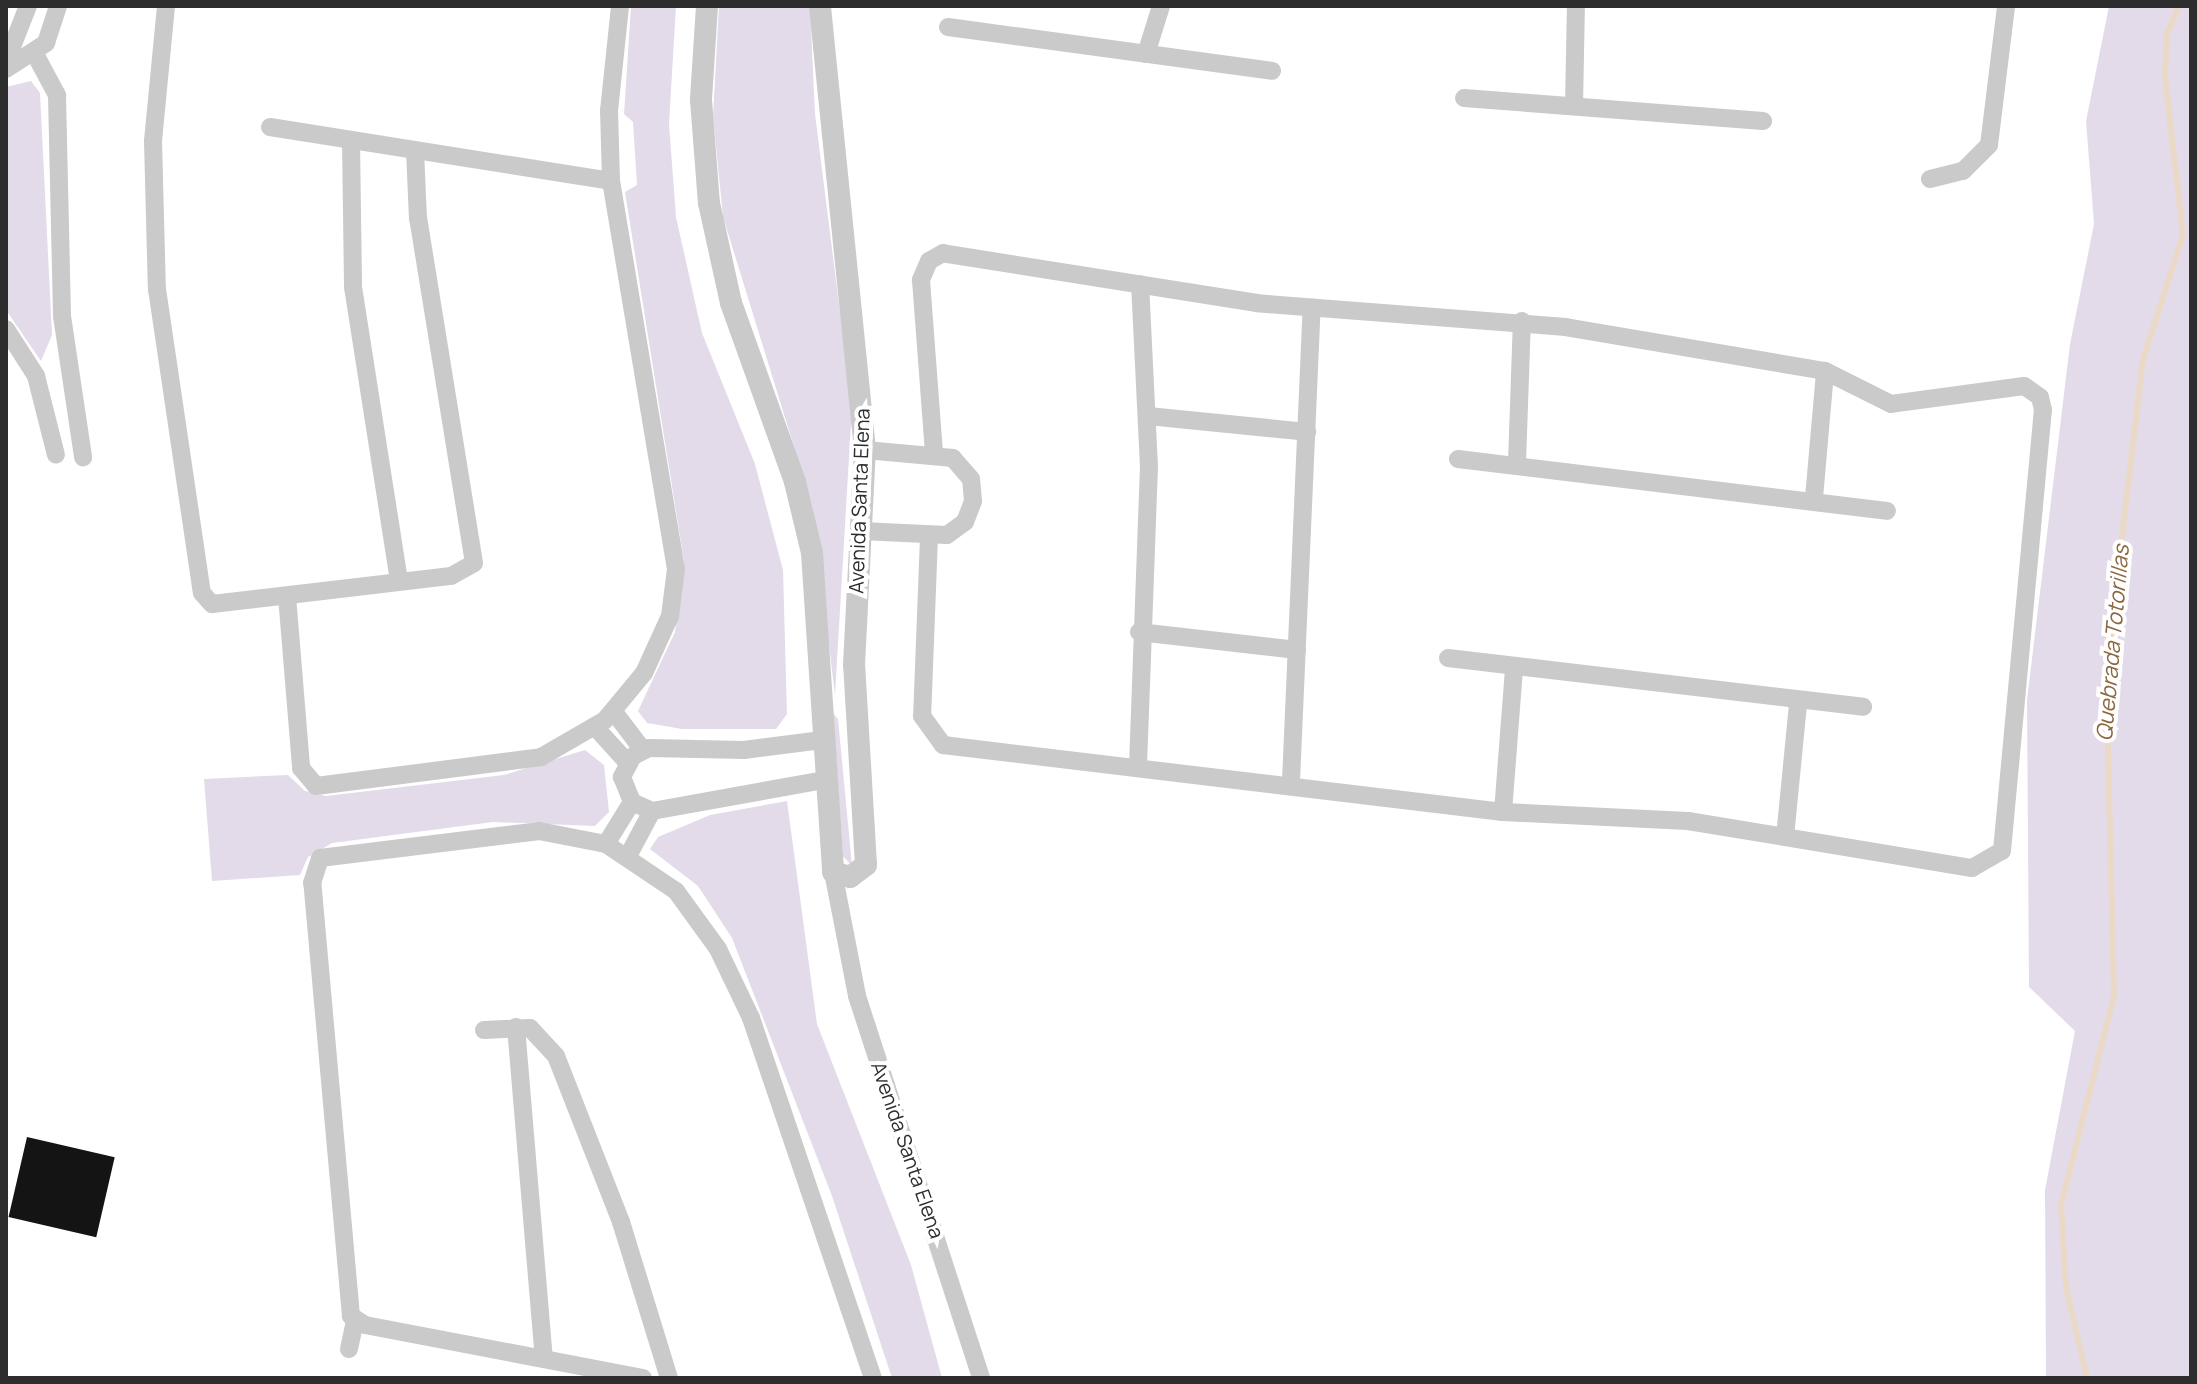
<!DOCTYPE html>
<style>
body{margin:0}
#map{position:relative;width:2197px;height:1384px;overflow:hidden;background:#fff;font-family:Manrope,sans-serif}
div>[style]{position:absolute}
.green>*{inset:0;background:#e4dbea}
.stream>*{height:6px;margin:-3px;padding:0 3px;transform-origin:3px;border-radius:3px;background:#ead9c7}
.building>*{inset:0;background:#141414;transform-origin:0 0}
.minor>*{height:18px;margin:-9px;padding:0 9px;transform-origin:9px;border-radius:9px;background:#cacaca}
.tertiary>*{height:22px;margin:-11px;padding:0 11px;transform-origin:11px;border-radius:11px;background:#cacaca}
span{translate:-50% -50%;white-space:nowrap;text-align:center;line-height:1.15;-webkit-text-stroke:8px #fff;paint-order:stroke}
.street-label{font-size:20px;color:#2d2d2d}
.water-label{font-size:22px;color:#8c673e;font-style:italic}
.frame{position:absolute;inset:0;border:8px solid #2d2d2d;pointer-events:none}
</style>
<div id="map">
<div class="green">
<div style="clip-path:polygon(631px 6px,676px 6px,669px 124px,676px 217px,702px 333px,755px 464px,783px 570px,787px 714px,776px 729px,682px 729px,647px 723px,638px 711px,675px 632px,684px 561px,625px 192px,637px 185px,633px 122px,624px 114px)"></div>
<div style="clip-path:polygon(719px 6px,810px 6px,815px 114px,852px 407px,835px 695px,812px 505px,723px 217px,713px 116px)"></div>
<div style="clip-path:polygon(2109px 6px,2191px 6px,2191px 1378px,2046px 1377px,2045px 1190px,2075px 1031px,2029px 987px,2027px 700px,2070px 344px,2094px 224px,2086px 121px)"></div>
<div style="clip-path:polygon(31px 81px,40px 93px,52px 335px,41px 361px,6px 310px,6px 87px)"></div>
<div style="clip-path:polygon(833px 713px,838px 719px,852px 866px,843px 856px)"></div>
<div style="clip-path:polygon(585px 750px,604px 765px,609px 812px,595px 826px,493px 822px,332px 843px,308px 857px,300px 875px,212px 881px,204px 779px,288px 775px,305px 791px,326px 796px,504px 775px)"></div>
<div style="clip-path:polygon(787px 801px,817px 1024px,911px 1265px,942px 1378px,892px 1378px,832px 1196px,732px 938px,698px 886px,650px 849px,658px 837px,710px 815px)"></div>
</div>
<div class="stream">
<div style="left:2087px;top:1378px;width:93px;rotate:-103deg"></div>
<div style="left:2066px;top:1287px;width:82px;rotate:-93.5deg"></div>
<div style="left:2061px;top:1205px;width:217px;rotate:-75.8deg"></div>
<div style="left:2114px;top:995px;width:322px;rotate:-91.4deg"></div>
<div style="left:2106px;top:673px;width:316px;rotate:-83.3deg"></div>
<div style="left:2143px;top:359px;width:130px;rotate:-72.1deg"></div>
<div style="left:2183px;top:235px;width:160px;rotate:-96.5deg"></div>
<div style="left:2165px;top:76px;width:42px;rotate:-87.3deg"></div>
<div style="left:2167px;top:34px;width:30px;rotate:-67deg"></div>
</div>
<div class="building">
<div style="left:27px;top:1137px;width:90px;height:82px;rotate:13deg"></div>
</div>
<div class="minor">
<div style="left:166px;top:6px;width:136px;rotate:95.5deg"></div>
<div style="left:153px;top:141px;width:148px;rotate:88.5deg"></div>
<div style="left:157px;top:289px;width:307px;rotate:81.6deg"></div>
<div style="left:202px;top:593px;width:15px;rotate:48deg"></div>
<div style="left:212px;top:604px;width:241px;rotate:-6.7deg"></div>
<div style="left:451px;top:576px;width:26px;rotate:-29deg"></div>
<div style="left:474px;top:563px;width:349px;rotate:-99.2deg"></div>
<div style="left:418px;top:219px;width:68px;rotate:-92.5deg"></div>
<div style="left:948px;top:27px;width:327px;rotate:7.7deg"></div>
<div style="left:35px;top:54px;width:47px;rotate:61.8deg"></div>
<div style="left:57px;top:95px;width:221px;rotate:88.7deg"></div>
<div style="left:62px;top:316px;width:143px;rotate:81.5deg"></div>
<div style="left:1146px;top:54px;width:50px;rotate:-72.6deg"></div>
<div style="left:6px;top:62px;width:60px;rotate:-68.6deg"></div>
<div style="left:6px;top:69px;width:48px;rotate:-33deg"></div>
<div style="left:46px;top:43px;width:39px;rotate:-72deg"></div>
<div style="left:1464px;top:98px;width:300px;rotate:4.4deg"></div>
<div style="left:1574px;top:106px;width:100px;rotate:-88.9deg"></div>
<div style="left:270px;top:127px;width:345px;rotate:9deg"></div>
<div style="left:351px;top:141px;width:146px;rotate:89.2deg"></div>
<div style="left:353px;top:287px;width:298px;rotate:81.1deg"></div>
<div style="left:1930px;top:179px;width:34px;rotate:-14deg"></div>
<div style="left:1963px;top:171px;width:37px;rotate:-45deg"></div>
<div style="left:1989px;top:145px;width:140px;rotate:-83deg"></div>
<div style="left:6px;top:329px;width:56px;rotate:57.4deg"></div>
<div style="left:36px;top:376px;width:81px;rotate:75.8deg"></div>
<div style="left:1148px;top:416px;width:160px;rotate:5.7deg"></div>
<div style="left:1458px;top:459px;width:432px;rotate:6.9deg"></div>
<div style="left:1517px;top:462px;width:141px;rotate:-88deg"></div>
<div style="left:1814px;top:498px;width:127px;rotate:-85deg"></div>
<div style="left:861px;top:531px;width:86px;rotate:2.7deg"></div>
<div style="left:947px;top:535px;width:22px;rotate:-36deg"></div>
<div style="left:965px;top:522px;width:22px;rotate:-69deg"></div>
<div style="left:973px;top:501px;width:22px;rotate:-95deg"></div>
<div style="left:971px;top:479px;width:28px;rotate:-131deg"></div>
<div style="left:953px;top:458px;width:88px;rotate:-174.8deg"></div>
<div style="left:929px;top:537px;width:179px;rotate:92.2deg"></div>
<div style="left:922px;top:716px;width:36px;rotate:54deg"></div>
<div style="left:943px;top:745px;width:564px;rotate:6.82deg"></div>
<div style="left:1503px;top:812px;width:185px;rotate:2.8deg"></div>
<div style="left:1688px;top:821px;width:288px;rotate:9.4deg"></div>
<div style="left:1972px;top:868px;width:34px;rotate:-30deg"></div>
<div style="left:2002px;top:851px;width:443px;rotate:-84.7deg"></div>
<div style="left:2043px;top:410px;width:13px;rotate:-103deg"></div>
<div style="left:2040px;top:397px;width:19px;rotate:-145deg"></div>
<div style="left:2024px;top:386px;width:134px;rotate:172.3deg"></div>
<div style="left:1891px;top:404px;width:74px;rotate:-153.4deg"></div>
<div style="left:1825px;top:371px;width:263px;rotate:-170.4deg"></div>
<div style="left:1566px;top:327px;width:310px;rotate:-175.6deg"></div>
<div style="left:1257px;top:303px;width:318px;rotate:-171deg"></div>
<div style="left:943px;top:253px;width:16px;rotate:150deg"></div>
<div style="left:929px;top:261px;width:21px;rotate:113deg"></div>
<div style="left:921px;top:280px;width:172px;rotate:85.7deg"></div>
<div style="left:287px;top:596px;width:173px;rotate:85.3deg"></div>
<div style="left:301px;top:768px;width:23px;rotate:50deg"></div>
<div style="left:316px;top:786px;width:227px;rotate:-7.3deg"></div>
<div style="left:541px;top:757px;width:74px;rotate:-30deg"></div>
<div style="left:605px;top:720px;width:61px;rotate:-50.3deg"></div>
<div style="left:644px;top:673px;width:63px;rotate:-65.5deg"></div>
<div style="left:670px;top:616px;width:47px;rotate:-82.7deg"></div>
<div style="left:676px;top:569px;width:393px;rotate:-99.5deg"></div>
<div style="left:611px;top:181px;width:70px;rotate:-91.6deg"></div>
<div style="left:609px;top:111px;width:106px;rotate:-84deg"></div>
<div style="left:1139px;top:632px;width:159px;rotate:6.5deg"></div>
<div style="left:1448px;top:658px;width:418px;rotate:6.7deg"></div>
<div style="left:614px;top:712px;width:48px;rotate:52.7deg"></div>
<div style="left:596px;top:728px;width:46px;rotate:47.6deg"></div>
<div style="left:822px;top:740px;width:79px;rotate:172.7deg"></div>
<div style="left:744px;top:750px;width:95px;rotate:-178.8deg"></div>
<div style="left:649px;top:748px;width:18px;rotate:153deg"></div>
<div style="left:633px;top:756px;width:24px;rotate:118deg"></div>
<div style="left:622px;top:777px;width:27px;rotate:68deg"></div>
<div style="left:632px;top:802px;width:22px;rotate:24deg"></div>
<div style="left:652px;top:811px;width:175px;rotate:-10.2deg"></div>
<div style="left:1138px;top:766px;width:299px;rotate:-87.9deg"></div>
<div style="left:1149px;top:467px;width:183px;rotate:-92.8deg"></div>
<div style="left:1291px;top:781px;width:474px;rotate:-87.5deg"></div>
<div style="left:1503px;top:812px;width:142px;rotate:-85.6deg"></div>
<div style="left:1785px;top:837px;width:134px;rotate:-84.4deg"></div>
<div style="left:606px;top:844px;width:49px;rotate:-58.2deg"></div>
<div style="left:628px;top:856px;width:51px;rotate:-61.9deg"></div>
<div style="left:833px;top:872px;width:126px;rotate:79deg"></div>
<div style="left:857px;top:996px;width:402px;rotate:72deg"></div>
<div style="left:516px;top:1027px;width:331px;rotate:85.2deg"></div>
<div style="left:484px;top:1030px;width:46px;rotate:-2.5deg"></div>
<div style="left:530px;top:1028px;width:38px;rotate:47deg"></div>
<div style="left:556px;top:1056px;width:178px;rotate:68.6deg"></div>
<div style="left:621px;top:1222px;width:163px;rotate:72.9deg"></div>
<div style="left:349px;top:1349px;width:30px;rotate:-78deg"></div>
<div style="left:643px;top:1378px;width:283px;rotate:-169.2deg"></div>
<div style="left:365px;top:1325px;width:17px;rotate:-147deg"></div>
<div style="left:351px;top:1316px;width:435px;rotate:-95.1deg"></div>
<div style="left:312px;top:883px;width:26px;rotate:-72deg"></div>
<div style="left:320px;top:858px;width:221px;rotate:-7deg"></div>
<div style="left:539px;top:831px;width:68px;rotate:11deg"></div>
<div style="left:606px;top:844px;width:84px;rotate:33.9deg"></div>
<div style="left:676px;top:891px;width:72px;rotate:54.1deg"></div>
<div style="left:718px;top:949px;width:76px;rotate:64.4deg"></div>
<div style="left:751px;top:1018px;width:380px;rotate:71.3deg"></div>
</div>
<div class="tertiary">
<div style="left:707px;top:6px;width:94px;rotate:93.7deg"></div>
<div style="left:701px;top:100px;width:103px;rotate:85.6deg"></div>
<div style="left:709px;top:203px;width:102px;rotate:77.6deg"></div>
<div style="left:731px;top:303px;width:190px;rotate:70.3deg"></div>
<div style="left:795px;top:482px;width:73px;rotate:76.5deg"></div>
<div style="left:812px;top:553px;width:320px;rotate:86.2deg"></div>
<div style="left:833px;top:872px;width:18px;rotate:16deg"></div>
<div style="left:850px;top:877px;width:20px;rotate:-37deg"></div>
<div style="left:866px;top:865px;width:200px;rotate:-93.4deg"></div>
<div style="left:854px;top:665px;width:215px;rotate:-87.1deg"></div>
<div style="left:865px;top:450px;width:446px;rotate:-95.8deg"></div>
</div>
<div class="street-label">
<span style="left:859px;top:501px;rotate:-88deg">Avenida Santa Elena</span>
<span style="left:908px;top:1150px;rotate:71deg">Avenida Santa Elena</span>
</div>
<div class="water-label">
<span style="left:2113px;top:643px;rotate:-85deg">Quebrada Totorillas</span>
</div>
<div class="frame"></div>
</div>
